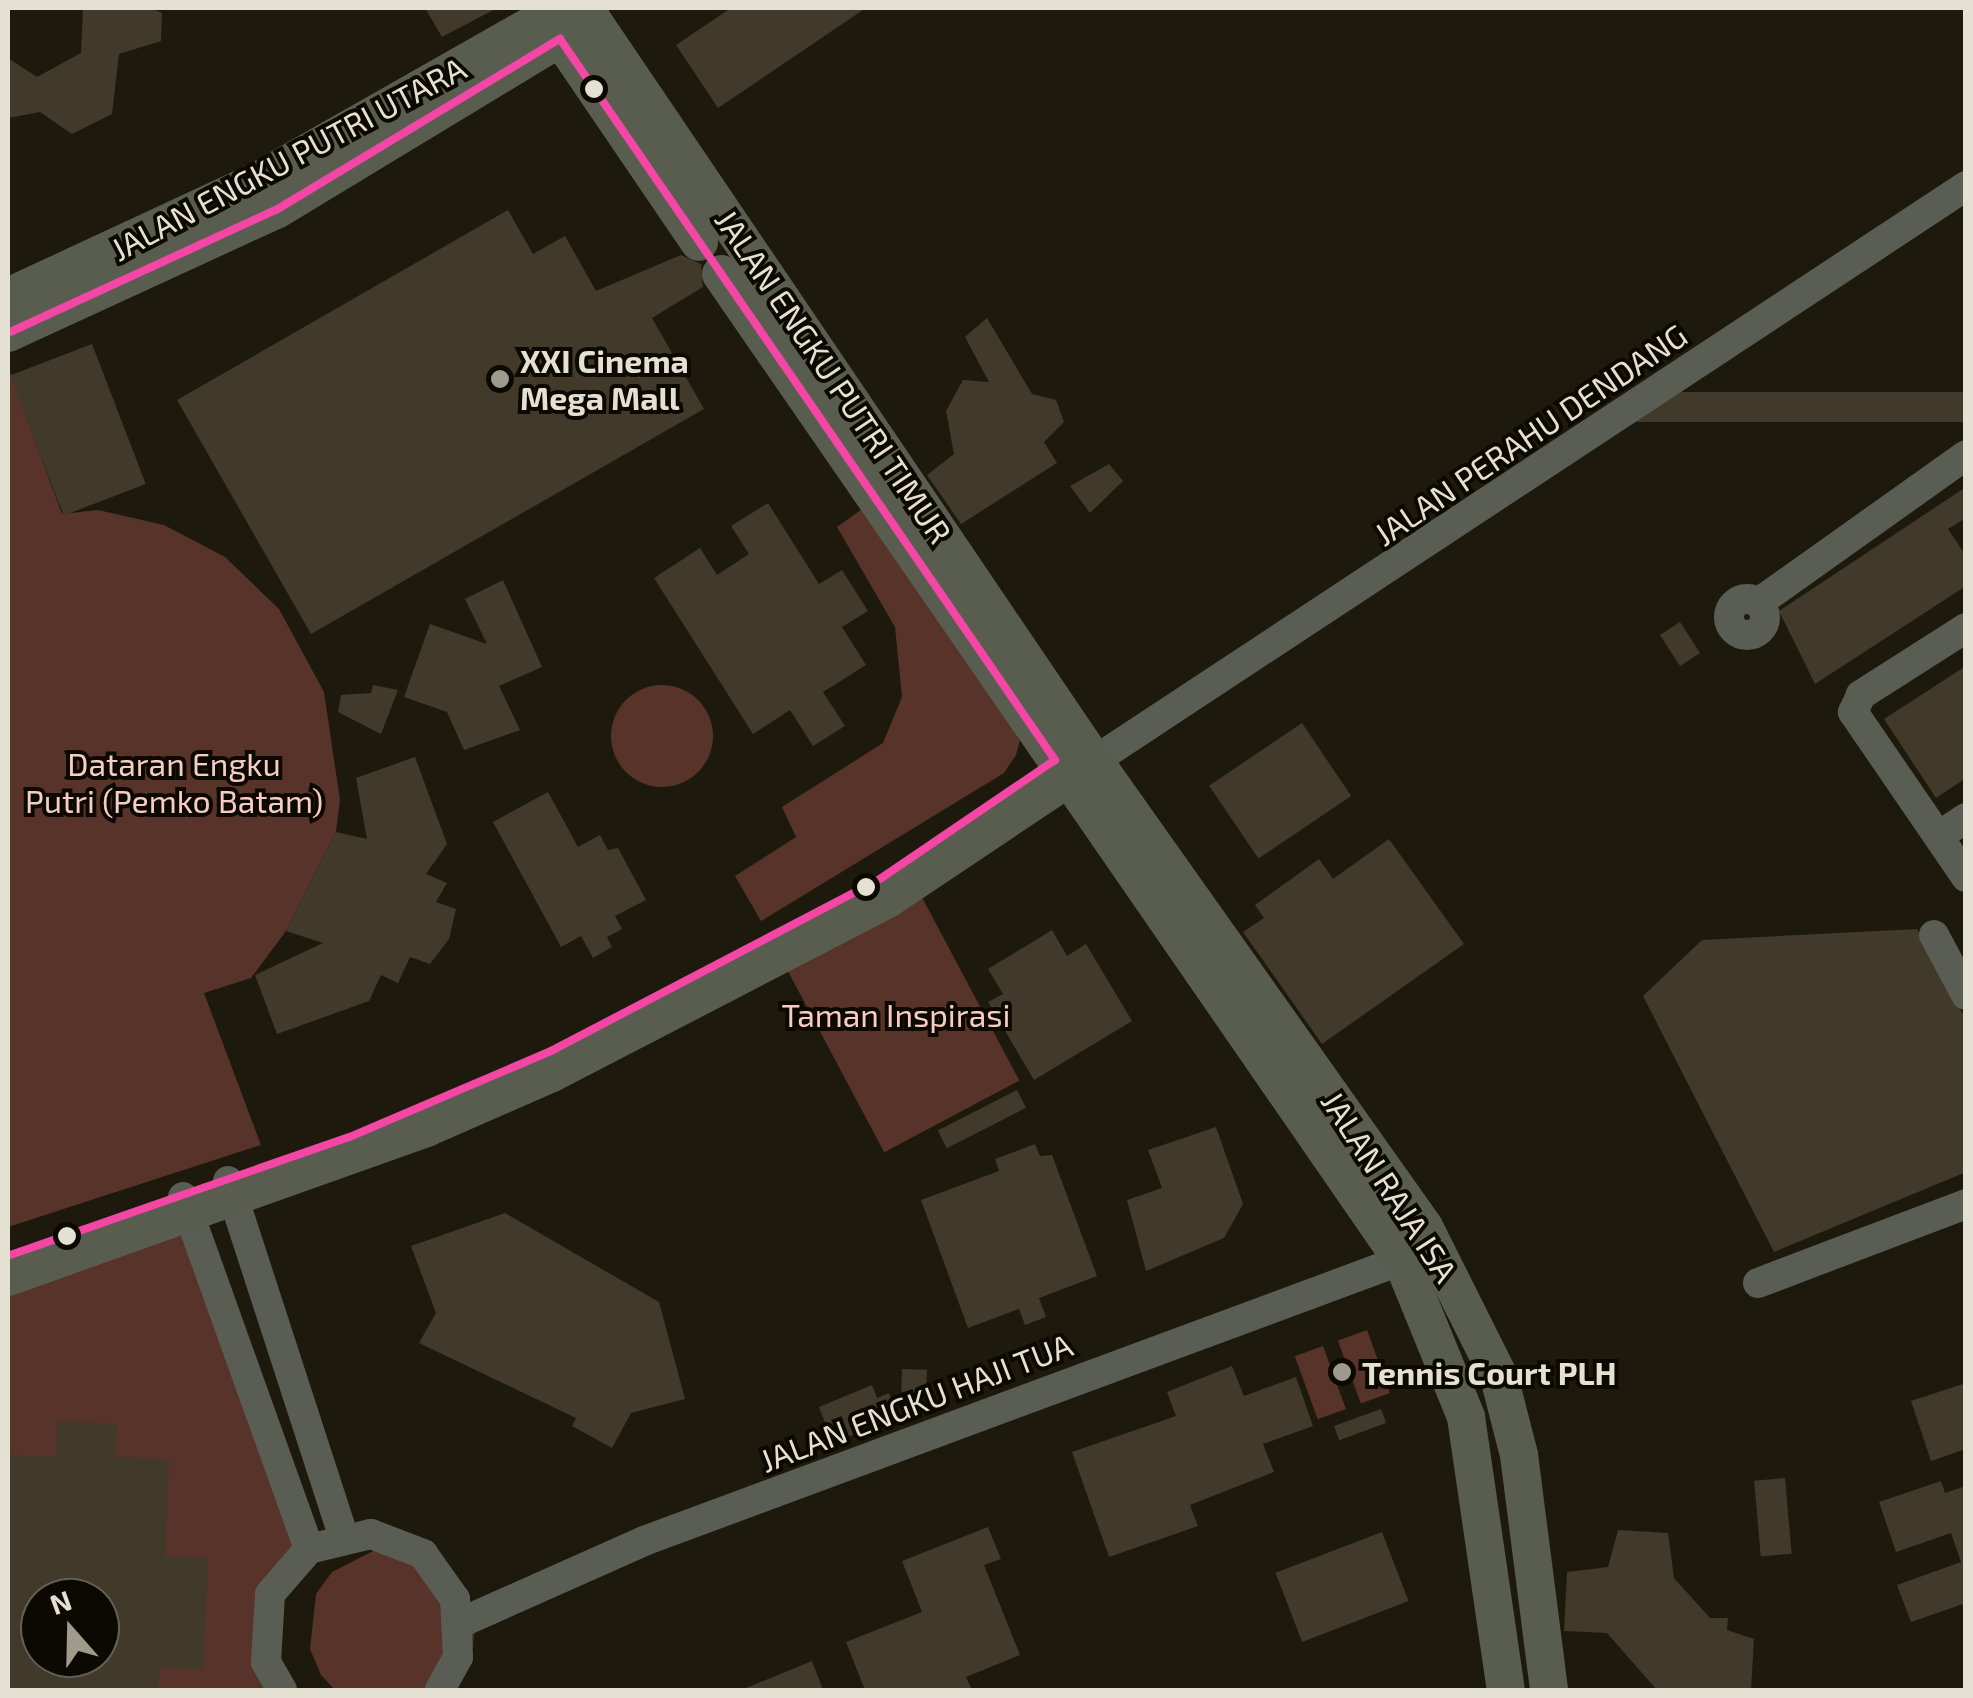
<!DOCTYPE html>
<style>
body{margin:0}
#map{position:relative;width:1973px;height:1698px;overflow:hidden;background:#1d1a0d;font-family:"Exo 2",sans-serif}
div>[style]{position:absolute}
.green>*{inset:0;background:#583329;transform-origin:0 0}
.round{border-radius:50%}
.building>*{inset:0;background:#41392a;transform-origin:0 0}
.minor>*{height:30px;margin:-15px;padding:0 15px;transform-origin:15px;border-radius:15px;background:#595d53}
.minor>.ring{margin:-15px;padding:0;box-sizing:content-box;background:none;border:30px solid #595d53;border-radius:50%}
.major>*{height:38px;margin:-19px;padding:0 19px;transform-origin:19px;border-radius:19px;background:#595d4f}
.bus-1>*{height:8px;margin:-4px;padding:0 4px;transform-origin:4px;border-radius:4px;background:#f346a5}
.dots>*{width:28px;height:28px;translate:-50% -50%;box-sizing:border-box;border:5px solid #0b0902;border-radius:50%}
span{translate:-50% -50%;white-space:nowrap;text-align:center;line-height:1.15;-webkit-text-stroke:8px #0b0902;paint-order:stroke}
.street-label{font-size:32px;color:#e4e1d2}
.poi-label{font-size:32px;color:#e4e1d2;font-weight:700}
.left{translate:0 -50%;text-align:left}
.park-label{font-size:32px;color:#f7ccc2}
.frame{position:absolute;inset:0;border:10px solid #e4e1d2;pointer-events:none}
.north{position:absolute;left:20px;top:1578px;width:100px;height:100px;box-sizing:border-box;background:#0b0902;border:2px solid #625f55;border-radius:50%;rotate:340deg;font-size:28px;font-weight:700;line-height:40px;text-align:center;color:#e4e1d2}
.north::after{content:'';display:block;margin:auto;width:35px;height:45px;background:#9e9b8d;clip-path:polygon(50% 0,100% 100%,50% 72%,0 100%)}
</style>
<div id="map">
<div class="green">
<div style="clip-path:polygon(8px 367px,62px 514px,98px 510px,164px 525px,225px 557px,279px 609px,324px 692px,340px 800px,336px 832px,286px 931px,251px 978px,204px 993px,261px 1145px,8px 1227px)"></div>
<div style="clip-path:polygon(872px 502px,1020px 740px,1016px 755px,1004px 773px,761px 921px,735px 876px,796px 837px,782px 807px,883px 743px,902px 697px,895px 627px,837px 527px)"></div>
<div class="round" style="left:611px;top:685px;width:102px;height:102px"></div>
<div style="left:917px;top:888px;width:218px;height:153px;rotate:62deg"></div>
<div style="clip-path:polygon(evenodd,191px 1227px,302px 1540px,288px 1561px,275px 1690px,8px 1690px,8px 1287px,191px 1227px,40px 1598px,100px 1598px,100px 1658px,40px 1658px,40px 1598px)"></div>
<div style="left:1367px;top:1330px;width:67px;height:31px;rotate:70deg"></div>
<div style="left:1323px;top:1346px;width:67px;height:30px;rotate:70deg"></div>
<div style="clip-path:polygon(379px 1548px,406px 1548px,475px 1621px,473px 1648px,448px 1690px,335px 1690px,321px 1675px,310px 1649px,316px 1594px,332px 1572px)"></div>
</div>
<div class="building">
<div style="clip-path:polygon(83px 8px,151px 8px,162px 13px,161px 41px,119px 54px,112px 114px,72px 134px,40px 112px,8px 118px,8px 58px,37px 77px,81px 53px)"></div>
<div style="clip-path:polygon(425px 8px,497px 8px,442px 37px)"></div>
<div style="clip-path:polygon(731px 8px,866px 8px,718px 108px,676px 45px)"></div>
<div style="clip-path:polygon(508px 210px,533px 254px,565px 236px,596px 291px,681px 255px,701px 264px,703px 287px,652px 318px,704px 409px,311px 634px,177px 400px)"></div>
<div style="clip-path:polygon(987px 318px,1032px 394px,1056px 400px,1064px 422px,1044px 442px,1057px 463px,961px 524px,927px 475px,954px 454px,946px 411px,963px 380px,989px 382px,965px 337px)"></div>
<div style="left:92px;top:344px;width:150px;height:88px;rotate:69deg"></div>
<div style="left:1966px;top:392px;width:30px;height:329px;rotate:90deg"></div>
<div style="clip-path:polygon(1109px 464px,1123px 481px,1090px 513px,1070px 486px)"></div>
<div style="clip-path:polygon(1966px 487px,1966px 518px,1948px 529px,1966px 556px,1966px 586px,1815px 684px,1779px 611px)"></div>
<div style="clip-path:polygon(768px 503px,819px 584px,842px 570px,868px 611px,842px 627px,866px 665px,823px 692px,845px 726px,813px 746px,790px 710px,753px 734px,654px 578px,700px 548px,717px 575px,749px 554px,731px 526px)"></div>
<div style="clip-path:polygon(503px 580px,542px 667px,499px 686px,520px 730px,464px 750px,447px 712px,404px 697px,430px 624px,487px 644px,465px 599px)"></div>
<div style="left:1680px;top:622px;width:37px;height:24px;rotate:57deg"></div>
<div style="clip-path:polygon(1966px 666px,1966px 778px,1936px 798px,1884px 719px)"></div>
<div style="clip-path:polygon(373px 685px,398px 690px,381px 734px,338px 712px,341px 695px,371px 693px)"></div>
<div style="left:1302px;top:723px;width:88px;height:112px;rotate:56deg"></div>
<div style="clip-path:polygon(415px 757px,447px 844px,426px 874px,447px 883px,436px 902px,456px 909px,449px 939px,430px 964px,410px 957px,398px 983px,381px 975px,369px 1001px,277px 1034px,255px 975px,323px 943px,286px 931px,336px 832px,367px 839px,356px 778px)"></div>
<div style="clip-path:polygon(548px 792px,578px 847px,600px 835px,608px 850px,618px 848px,646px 900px,615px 916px,622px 929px,607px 937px,612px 947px,593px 958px,581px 936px,561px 947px,493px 822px)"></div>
<div style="clip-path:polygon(1389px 839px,1464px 944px,1322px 1044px,1243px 932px,1264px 918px,1255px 905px,1319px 859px,1333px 879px)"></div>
<div style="clip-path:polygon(1917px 929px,1966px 1020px,1966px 1172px,1774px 1252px,1643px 996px,1702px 940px)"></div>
<div style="clip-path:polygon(1052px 930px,1067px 956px,1086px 944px,1132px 1021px,1034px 1080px,988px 1002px,1003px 994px,988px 969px)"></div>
<div style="left:1017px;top:1090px;width:20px;height:89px;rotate:63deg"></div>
<div style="clip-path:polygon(1216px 1127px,1243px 1204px,1224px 1238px,1146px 1271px,1127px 1200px,1162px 1188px,1148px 1150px)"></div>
<div style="clip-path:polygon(1035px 1144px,1040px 1156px,1052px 1155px,1097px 1276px,1039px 1298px,1046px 1317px,1025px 1325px,1019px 1309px,968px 1328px,921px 1200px,999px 1171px,995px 1159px)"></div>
<div style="clip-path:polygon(505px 1213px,659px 1302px,685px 1399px,631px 1413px,612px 1448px,572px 1426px,576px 1418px,419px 1343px,436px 1313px,411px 1246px)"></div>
<div style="clip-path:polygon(1232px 1366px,1244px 1396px,1296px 1377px,1313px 1426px,1263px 1444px,1274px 1472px,1190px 1505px,1198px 1526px,1109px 1557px,1072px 1452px,1176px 1416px,1167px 1392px)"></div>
<div style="left:902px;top:1369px;width:25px;height:23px;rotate:2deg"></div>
<div style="clip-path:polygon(1966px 1383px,1966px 1449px,1931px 1461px,1911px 1401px)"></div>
<div style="clip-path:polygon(872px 1385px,877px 1398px,889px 1393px,898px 1417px,833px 1443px,819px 1407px)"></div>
<div style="left:1381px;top:1409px;width:15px;height:50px;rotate:70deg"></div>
<div style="clip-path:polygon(evenodd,57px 1421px,117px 1424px,115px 1457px,169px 1459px,165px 1557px,208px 1558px,203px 1669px,159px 1668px,158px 1690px,8px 1690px,8px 1455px,56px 1457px,57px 1421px,40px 1598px,100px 1598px,100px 1658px,40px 1658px,40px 1598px)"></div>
<div style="left:1785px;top:1478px;width:76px;height:31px;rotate:85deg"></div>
<div style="clip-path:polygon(1941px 1481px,1945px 1493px,1966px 1486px,1966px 1603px,1911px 1622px,1897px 1585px,1961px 1562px,1951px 1533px,1896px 1552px,1879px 1502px)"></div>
<div style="clip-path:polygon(988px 1527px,1001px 1559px,984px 1565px,1020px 1655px,966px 1677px,972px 1690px,865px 1690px,846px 1642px,922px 1612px,902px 1561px)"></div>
<div style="clip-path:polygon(1618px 1530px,1668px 1533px,1674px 1578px,1710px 1618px,1728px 1618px,1727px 1630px,1754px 1639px,1751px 1690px,1657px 1690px,1607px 1633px,1564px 1631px,1567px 1572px,1608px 1567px)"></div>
<div style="left:1382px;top:1532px;width:74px;height:114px;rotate:69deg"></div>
<div style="clip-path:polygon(812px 1661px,823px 1690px,741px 1690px)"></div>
</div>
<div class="minor">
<div class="ring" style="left:1729px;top:599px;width:6px;height:6px"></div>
<div style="left:1758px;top:603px;width:255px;rotate:-35.4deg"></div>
<div style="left:1966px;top:628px;width:125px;rotate:147.5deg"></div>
<div style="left:1861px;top:695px;width:19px;rotate:115deg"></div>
<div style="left:1853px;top:712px;width:200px;rotate:55.6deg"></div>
<div style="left:1094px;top:761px;width:1045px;rotate:-33.4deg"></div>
<div style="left:1939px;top:836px;width:32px;rotate:-34deg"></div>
<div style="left:1934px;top:935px;width:68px;rotate:61.9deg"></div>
<div style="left:228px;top:1181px;width:372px;rotate:72deg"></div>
<div style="left:183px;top:1197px;width:374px;rotate:70.3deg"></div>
<div style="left:1758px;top:1283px;width:222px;rotate:-20.8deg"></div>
<div style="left:460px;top:1623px;width:201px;rotate:-24deg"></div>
<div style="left:644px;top:1541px;width:808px;rotate:-20.34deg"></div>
<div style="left:282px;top:1690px;width:32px;rotate:-120deg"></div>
<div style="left:266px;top:1662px;width:68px;rotate:-86.6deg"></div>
<div style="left:270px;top:1594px;width:60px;rotate:-49.1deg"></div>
<div style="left:309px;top:1549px;width:64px;rotate:-13.6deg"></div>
<div style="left:371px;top:1534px;width:56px;rotate:21deg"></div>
<div style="left:423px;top:1554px;width:55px;rotate:54.6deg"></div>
<div style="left:455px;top:1599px;width:58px;rotate:87deg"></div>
<div style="left:458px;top:1657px;width:38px;rotate:119deg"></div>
</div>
<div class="major">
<div style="left:584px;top:8px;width:909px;rotate:55.89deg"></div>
<div style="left:1094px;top:761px;width:571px;rotate:54.7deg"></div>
<div style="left:1424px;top:1227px;width:168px;rotate:63.4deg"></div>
<div style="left:1499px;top:1377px;width:81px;rotate:75.6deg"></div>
<div style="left:1519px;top:1455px;width:237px;rotate:82.7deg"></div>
<div style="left:549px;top:21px;width:267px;rotate:55.8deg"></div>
<div style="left:721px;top:274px;width:1198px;rotate:55.37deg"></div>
<div style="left:1402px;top:1260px;width:170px;rotate:67.8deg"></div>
<div style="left:1466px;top:1417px;width:276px;rotate:81.7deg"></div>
<div style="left:8px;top:297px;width:273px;rotate:-24.9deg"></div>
<div style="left:256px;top:182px;width:352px;rotate:-29.6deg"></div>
<div style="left:8px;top:333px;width:295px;rotate:-24.7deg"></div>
<div style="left:276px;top:210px;width:369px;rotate:-31.2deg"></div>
<div style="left:8px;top:1277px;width:444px;rotate:-19.6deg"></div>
<div style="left:426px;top:1128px;width:137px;rotate:-23.6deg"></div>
<div style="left:552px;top:1073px;width:380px;rotate:-27.4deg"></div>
<div style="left:889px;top:898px;width:241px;rotate:-33.8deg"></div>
</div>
<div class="bus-1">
<div style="left:8px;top:333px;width:295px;rotate:-24.7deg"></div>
<div style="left:276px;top:210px;width:332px;rotate:-31.1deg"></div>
<div style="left:560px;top:39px;width:875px;rotate:55.53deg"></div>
<div style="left:1055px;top:760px;width:212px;rotate:145.8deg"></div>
<div style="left:880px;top:879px;width:371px;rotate:152.4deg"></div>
<div style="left:551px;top:1051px;width:220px;rotate:156.9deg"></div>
<div style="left:349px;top:1137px;width:361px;rotate:160.8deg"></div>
</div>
<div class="dots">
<div style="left:594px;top:89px;background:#e4e1d2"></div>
<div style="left:500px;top:379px;background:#9e9b8d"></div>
<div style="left:866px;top:887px;background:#e4e1d2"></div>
<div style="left:67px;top:1236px;background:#e4e1d2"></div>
<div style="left:1342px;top:1372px;background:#9e9b8d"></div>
</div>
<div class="street-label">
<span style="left:288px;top:158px;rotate:-28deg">JALAN ENGKU PUTRI UTARA</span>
<span style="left:834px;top:376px;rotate:56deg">JALAN ENGKU PUTRI TIMUR</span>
<span style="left:1530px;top:434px;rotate:-34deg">JALAN PERAHU DENDANG</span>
<span style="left:1390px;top:1186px;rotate:57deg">JALAN RAJA ISA</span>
<span style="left:916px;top:1402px;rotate:-21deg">JALAN ENGKU HAJI TUA</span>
</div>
<div class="poi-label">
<span class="left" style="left:520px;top:379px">XXI Cinema<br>Mega Mall</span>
<span class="left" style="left:1362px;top:1372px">Tennis Court PLH</span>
</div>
<div class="park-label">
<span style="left:174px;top:782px">Dataran Engku<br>Putri (Pemko Batam)</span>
<span style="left:896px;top:1014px">Taman Inspirasi</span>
</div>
<div class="frame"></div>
<div class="north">N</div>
</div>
